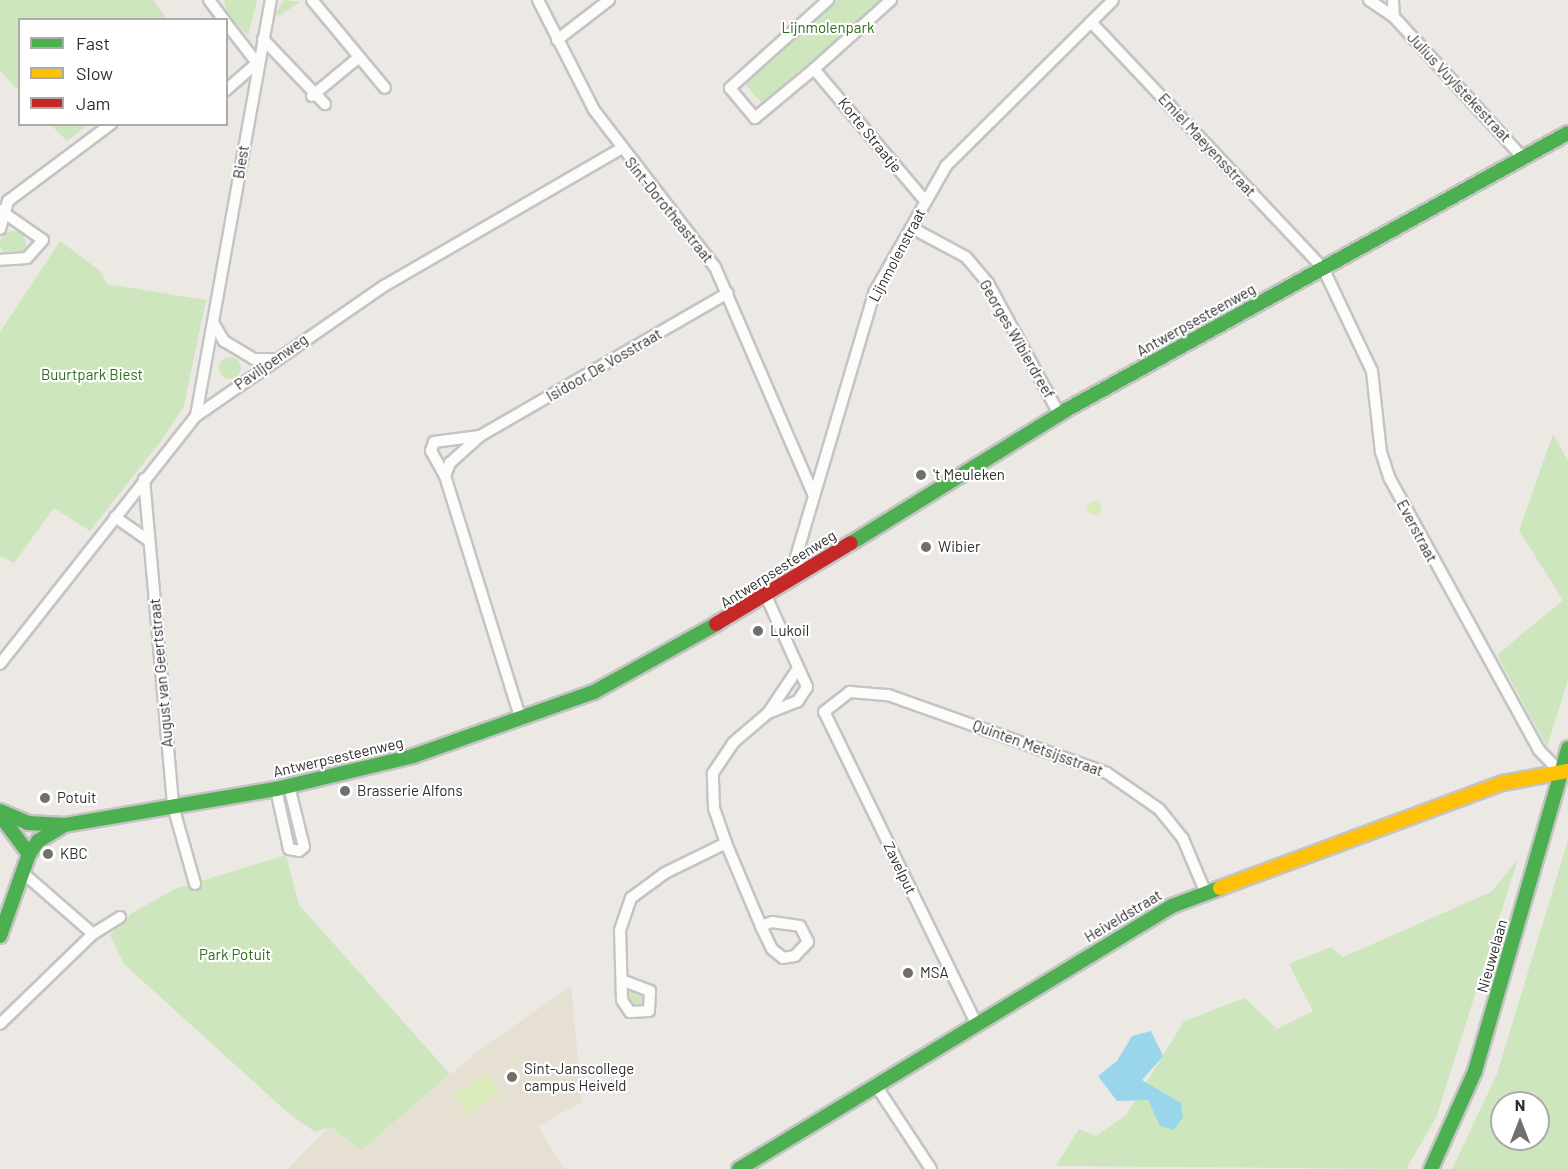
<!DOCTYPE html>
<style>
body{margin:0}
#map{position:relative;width:1568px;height:1169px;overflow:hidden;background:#ece8e4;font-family:Barlow,sans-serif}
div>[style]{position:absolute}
.education>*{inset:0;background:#e6e0d3}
.green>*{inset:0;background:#cee6be}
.round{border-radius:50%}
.pitch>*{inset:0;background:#d9eabb;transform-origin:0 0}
.water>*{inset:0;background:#99d6ec}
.roads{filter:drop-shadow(2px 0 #c5c4c5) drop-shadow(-2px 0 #c5c4c5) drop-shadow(0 2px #c5c4c5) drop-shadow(0 -2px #c5c4c5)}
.street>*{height:10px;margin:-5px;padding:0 5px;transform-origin:5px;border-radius:5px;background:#fcfcfb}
.fast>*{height:14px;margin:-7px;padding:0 7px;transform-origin:7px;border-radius:7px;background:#4caf50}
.slow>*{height:14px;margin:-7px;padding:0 7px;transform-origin:7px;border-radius:7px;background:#ffc107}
.jam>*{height:14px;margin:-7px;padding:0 7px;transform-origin:7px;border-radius:7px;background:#c62828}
.dots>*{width:16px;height:16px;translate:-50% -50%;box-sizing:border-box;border:3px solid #fff;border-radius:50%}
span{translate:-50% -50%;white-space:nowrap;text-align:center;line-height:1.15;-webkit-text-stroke:4.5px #fff;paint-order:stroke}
.park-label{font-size:15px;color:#2c6e1b}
.street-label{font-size:15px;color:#2e2e2e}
.poi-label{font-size:15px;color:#2e2e2e}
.left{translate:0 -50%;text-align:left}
.legend{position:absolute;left:18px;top:18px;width:210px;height:108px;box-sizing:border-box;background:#fff;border:2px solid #ababab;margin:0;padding:8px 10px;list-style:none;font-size:18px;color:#2e2e2e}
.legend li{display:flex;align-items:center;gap:12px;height:30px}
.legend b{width:30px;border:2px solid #ababab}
.north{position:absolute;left:1490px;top:1091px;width:60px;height:60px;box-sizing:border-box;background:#fff;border:2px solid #ababab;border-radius:50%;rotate:0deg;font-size:16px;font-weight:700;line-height:24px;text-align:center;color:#2e2e2e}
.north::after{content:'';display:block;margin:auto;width:21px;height:27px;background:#706f6e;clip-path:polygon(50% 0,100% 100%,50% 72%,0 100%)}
</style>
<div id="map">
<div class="education">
<div style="clip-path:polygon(571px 986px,582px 1102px,538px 1126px,564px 1169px,288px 1169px,329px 1127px,362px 1150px,478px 1051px)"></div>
</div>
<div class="green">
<div style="clip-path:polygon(0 0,153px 0,167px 19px,20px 20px,19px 91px,0 71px)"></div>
<div style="clip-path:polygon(224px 0,257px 0,248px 36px,227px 13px)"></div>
<div style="clip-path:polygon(284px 0,300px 2px,279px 16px,275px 14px)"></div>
<div style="clip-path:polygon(834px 0,886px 0,765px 106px,742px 81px)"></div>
<div style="clip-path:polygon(51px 125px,88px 125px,67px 141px)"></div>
<div class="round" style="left:0;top:231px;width:26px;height:26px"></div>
<div style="clip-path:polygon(60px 241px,99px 270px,107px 284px,206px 300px,184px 406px,161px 441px,90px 531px,54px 508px,14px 563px,0 556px,0 332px)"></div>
<div class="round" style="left:219px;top:357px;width:22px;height:22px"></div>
<div style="clip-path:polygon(1553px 434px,1568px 461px,1568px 680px,1547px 747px,1497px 655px,1563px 600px,1519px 531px)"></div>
<div style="clip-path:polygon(evenodd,1568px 840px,1568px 1169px,1452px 1169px,1497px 1074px,1568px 840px,1502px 1103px,1538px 1103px,1538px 1139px,1502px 1139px,1502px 1103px)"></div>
<div style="clip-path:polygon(286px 855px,299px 905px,450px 1074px,362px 1150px,330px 1127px,315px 1132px,287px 1112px,124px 964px,110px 935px,132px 913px,175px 889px)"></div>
<div style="clip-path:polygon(1518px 859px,1436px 1118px,1406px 1169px,1056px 1166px,1079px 1129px,1096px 1136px,1126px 1115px,1184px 1021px,1245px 998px,1277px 1029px,1313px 1011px,1289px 964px,1331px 947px,1343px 957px,1491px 892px)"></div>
<div class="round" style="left:627px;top:988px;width:20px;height:20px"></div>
</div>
<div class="pitch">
<div class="round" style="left:1087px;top:501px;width:14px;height:14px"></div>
<div style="left:488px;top:1074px;width:23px;height:39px;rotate:59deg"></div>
</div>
<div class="water">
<div style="clip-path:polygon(1151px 1031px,1163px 1056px,1142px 1080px,1181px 1103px,1183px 1117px,1174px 1130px,1160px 1126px,1148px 1100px,1117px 1101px,1098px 1076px,1117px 1061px,1132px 1036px)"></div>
</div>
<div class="roads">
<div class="street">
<div style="left:209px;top:0;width:25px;rotate:53deg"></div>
<div style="left:312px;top:0;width:114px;rotate:50.3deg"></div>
<div style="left:538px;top:0;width:123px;rotate:63deg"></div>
<div style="left:594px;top:110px;width:198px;rotate:52.4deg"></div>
<div style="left:715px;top:267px;width:247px;rotate:66.6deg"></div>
<div style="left:891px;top:0;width:103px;rotate:138.1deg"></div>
<div style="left:814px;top:69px;width:172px;rotate:49.9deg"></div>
<div style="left:1369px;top:0;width:30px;rotate:34deg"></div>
<div style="left:1394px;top:17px;width:191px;rotate:47.5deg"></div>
<div style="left:1393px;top:0;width:17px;rotate:87deg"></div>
<div style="left:1091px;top:22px;width:338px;rotate:46.7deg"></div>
<div style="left:1323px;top:268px;width:114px;rotate:64.6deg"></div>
<div style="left:1372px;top:371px;width:81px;rotate:83.7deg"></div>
<div style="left:1381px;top:452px;width:28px;rotate:72deg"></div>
<div style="left:1390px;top:479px;width:309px;rotate:61.2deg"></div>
<div style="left:1539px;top:750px;width:35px;rotate:46deg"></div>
<div style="left:226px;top:23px;width:51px;rotate:52.2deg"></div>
<div style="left:257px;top:63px;width:41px;rotate:138.9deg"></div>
<div style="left:263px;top:39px;width:90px;rotate:46.4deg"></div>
<div style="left:557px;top:40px;width:66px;rotate:-37.6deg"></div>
<div style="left:814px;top:69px;width:77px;rotate:140.3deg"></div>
<div style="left:755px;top:118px;width:39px;rotate:-130deg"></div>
<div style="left:730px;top:88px;width:132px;rotate:-41.9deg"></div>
<div style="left:312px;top:96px;width:61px;rotate:-39.7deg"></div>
<div style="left:0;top:210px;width:52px;rotate:34.9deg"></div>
<div style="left:43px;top:240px;width:24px;rotate:132deg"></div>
<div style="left:27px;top:258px;width:27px;rotate:176deg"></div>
<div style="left:912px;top:228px;width:61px;rotate:28.2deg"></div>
<div style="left:966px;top:257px;width:34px;rotate:50deg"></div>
<div style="left:988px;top:283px;width:149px;rotate:61.5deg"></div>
<div style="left:0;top:229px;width:29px;rotate:-74deg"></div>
<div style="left:8px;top:201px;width:129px;rotate:-36.8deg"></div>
<div style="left:214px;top:324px;width:20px;rotate:60deg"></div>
<div style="left:224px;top:341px;width:35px;rotate:31deg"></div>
<div style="left:254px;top:359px;width:20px"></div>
<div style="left:196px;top:416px;width:423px;rotate:-79.8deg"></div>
<div style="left:445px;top:476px;width:29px;rotate:-119deg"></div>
<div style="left:431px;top:451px;width:9px;rotate:-72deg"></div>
<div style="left:434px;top:442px;width:46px;rotate:-7.4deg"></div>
<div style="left:144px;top:479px;width:328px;rotate:84.9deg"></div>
<div style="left:173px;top:806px;width:81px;rotate:74.2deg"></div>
<div style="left:115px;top:517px;width:40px;rotate:34.9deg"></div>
<div style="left:803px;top:573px;width:17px;rotate:-114deg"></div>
<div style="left:796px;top:557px;width:275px;rotate:-73.5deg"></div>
<div style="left:874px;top:293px;width:146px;rotate:-60.4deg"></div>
<div style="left:946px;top:166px;width:235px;rotate:-44.8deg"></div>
<div style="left:766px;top:596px;width:100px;rotate:65.7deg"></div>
<div style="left:807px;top:687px;width:17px;rotate:123deg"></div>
<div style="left:798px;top:701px;width:32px;rotate:158deg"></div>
<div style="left:0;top:664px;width:316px;rotate:-51.7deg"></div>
<div style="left:196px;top:416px;width:229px;rotate:-34.7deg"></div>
<div style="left:384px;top:286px;width:273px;rotate:-30.1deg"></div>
<div style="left:521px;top:720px;width:256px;rotate:-107.3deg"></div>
<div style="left:445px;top:476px;width:14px;rotate:-69deg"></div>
<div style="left:450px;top:463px;width:40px;rotate:-42deg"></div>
<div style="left:480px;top:436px;width:286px;rotate:-30deg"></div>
<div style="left:276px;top:789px;width:61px;rotate:77.8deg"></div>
<div style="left:289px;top:849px;width:10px;rotate:11deg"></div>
<div style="left:299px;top:851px;width:6px;rotate:-39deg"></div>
<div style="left:304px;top:847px;width:63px;rotate:-103.8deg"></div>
<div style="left:22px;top:872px;width:94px;rotate:41.1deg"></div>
<div style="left:761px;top:926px;width:12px;rotate:-20deg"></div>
<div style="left:772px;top:922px;width:28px;rotate:8deg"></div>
<div style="left:800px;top:926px;width:18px;rotate:63deg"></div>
<div style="left:808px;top:942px;width:19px;rotate:133deg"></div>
<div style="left:795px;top:956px;width:12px;rotate:171deg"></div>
<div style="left:783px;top:958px;width:14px;rotate:-141deg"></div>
<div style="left:772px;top:949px;width:25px;rotate:-116deg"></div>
<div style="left:761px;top:926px;width:90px;rotate:-112.9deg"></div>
<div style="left:726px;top:843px;width:37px;rotate:-109deg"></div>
<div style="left:714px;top:808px;width:35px;rotate:-92deg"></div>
<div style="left:713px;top:773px;width:37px;rotate:-56deg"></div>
<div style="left:734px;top:742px;width:45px;rotate:-40.5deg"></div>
<div style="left:768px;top:713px;width:52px;rotate:-56deg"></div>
<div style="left:624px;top:981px;width:28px;rotate:21deg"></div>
<div style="left:650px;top:991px;width:20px;rotate:93deg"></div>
<div style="left:649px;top:1011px;width:19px;rotate:177deg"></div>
<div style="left:630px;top:1012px;width:14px;rotate:-124deg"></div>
<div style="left:622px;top:1000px;width:70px;rotate:-91.6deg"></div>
<div style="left:620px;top:930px;width:34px;rotate:-71deg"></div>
<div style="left:631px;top:898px;width:42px;rotate:-36.3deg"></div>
<div style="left:665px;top:873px;width:68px;rotate:-26.2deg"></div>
<div style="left:976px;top:1023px;width:346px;rotate:-116deg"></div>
<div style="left:824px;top:712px;width:33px;rotate:-38deg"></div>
<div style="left:850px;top:692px;width:38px;rotate:5deg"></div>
<div style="left:888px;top:695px;width:232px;rotate:19.6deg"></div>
<div style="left:1107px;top:773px;width:63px;rotate:34.7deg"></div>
<div style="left:1159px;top:809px;width:38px;rotate:51deg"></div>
<div style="left:1183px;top:839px;width:56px;rotate:67.1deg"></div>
<div style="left:0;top:1024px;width:129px;rotate:-44.1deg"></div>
<div style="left:93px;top:934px;width:32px;rotate:-32deg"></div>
<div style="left:875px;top:1084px;width:102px;rotate:56.6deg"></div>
</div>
<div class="fast">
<div style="left:851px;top:543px;width:253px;rotate:-31.7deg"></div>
<div style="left:1066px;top:410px;width:573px;rotate:-28.89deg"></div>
<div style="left:0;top:811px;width:30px;rotate:23deg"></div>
<div style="left:28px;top:823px;width:37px;rotate:3deg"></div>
<div style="left:0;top:815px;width:49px;rotate:53.4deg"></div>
<div style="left:0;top:936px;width:87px;rotate:-70.5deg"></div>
<div style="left:29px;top:854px;width:16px;rotate:-55deg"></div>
<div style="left:38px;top:841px;width:31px;rotate:-31deg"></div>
<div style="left:65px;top:825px;width:214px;rotate:-9.7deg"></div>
<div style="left:276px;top:789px;width:141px;rotate:-13.5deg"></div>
<div style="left:413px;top:756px;width:192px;rotate:-19.5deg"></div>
<div style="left:594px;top:692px;width:140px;rotate:-29.1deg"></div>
<div style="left:739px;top:1169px;width:507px;rotate:-31.27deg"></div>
<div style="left:1172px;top:906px;width:51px;rotate:-20.6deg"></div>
<div style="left:1431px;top:1169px;width:107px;rotate:-65.8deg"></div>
<div style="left:1475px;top:1071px;width:336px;rotate:-73.9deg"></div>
</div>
<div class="slow">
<div style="left:1220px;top:888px;width:302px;rotate:-20.4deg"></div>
<div style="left:1503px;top:783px;width:66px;rotate:-10.5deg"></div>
</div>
<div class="jam">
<div style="left:716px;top:624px;width:157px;rotate:-31deg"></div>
</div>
</div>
<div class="dots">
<div style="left:921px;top:475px;background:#706f6e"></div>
<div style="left:926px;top:547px;background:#706f6e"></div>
<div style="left:758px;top:631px;background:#706f6e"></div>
<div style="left:345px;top:791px;background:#706f6e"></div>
<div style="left:45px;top:798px;background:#706f6e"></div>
<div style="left:48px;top:854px;background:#706f6e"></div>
<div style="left:908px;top:973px;background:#706f6e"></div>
<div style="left:512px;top:1077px;background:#706f6e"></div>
</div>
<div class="park-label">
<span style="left:828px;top:28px">Lijnmolenpark</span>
<span style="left:92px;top:375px">Buurtpark Biest</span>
<span style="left:235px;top:955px">Park Potuit</span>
</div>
<div class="street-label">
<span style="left:1459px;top:87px;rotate:47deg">Julius Vuylstekestraat</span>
<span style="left:870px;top:135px;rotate:51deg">Korte Straatje</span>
<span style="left:1207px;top:145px;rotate:47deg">Emiel Maeyensstraat</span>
<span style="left:241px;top:162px;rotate:-81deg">Biest</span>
<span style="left:669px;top:210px;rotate:51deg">Sint-Dorotheastraat</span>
<span style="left:897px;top:255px;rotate:-62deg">Lijnmolenstraat</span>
<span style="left:1196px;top:320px;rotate:-29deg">Antwerpsesteenweg</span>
<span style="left:1017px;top:339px;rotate:60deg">Georges Wibierdreef</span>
<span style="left:271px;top:362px;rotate:-35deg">Paviljoenweg</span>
<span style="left:604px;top:365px;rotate:-30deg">Isidoor De Vosstraat</span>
<span style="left:1417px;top:531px;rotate:62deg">Everstraat</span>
<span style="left:778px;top:569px;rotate:-32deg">Antwerpsesteenweg</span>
<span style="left:161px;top:673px;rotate:-95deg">August van Geertstraat</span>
<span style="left:1038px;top:748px;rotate:20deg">Quinten Metsijsstraat</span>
<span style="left:338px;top:757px;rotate:-13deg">Antwerpsesteenweg</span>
<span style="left:900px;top:868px;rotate:64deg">Zavelput</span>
<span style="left:1123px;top:916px;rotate:-31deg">Heiveldstraat</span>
<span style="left:1492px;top:956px;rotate:-74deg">Nieuwelaan</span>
</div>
<div class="poi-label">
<span class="left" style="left:933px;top:475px">'t Meuleken</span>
<span class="left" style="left:938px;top:547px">Wibier</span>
<span class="left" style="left:770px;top:631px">Lukoil</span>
<span class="left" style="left:357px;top:791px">Brasserie Alfons</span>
<span class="left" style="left:57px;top:798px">Potuit</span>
<span class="left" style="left:60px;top:854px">KBC</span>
<span class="left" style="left:920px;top:973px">MSA</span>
<span class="left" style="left:524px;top:1077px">Sint-Janscollege<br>campus Heiveld</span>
</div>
<ul class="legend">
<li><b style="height:8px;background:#4caf50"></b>Fast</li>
<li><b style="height:8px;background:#ffc107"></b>Slow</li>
<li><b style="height:8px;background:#c62828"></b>Jam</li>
</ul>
<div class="north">N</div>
</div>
